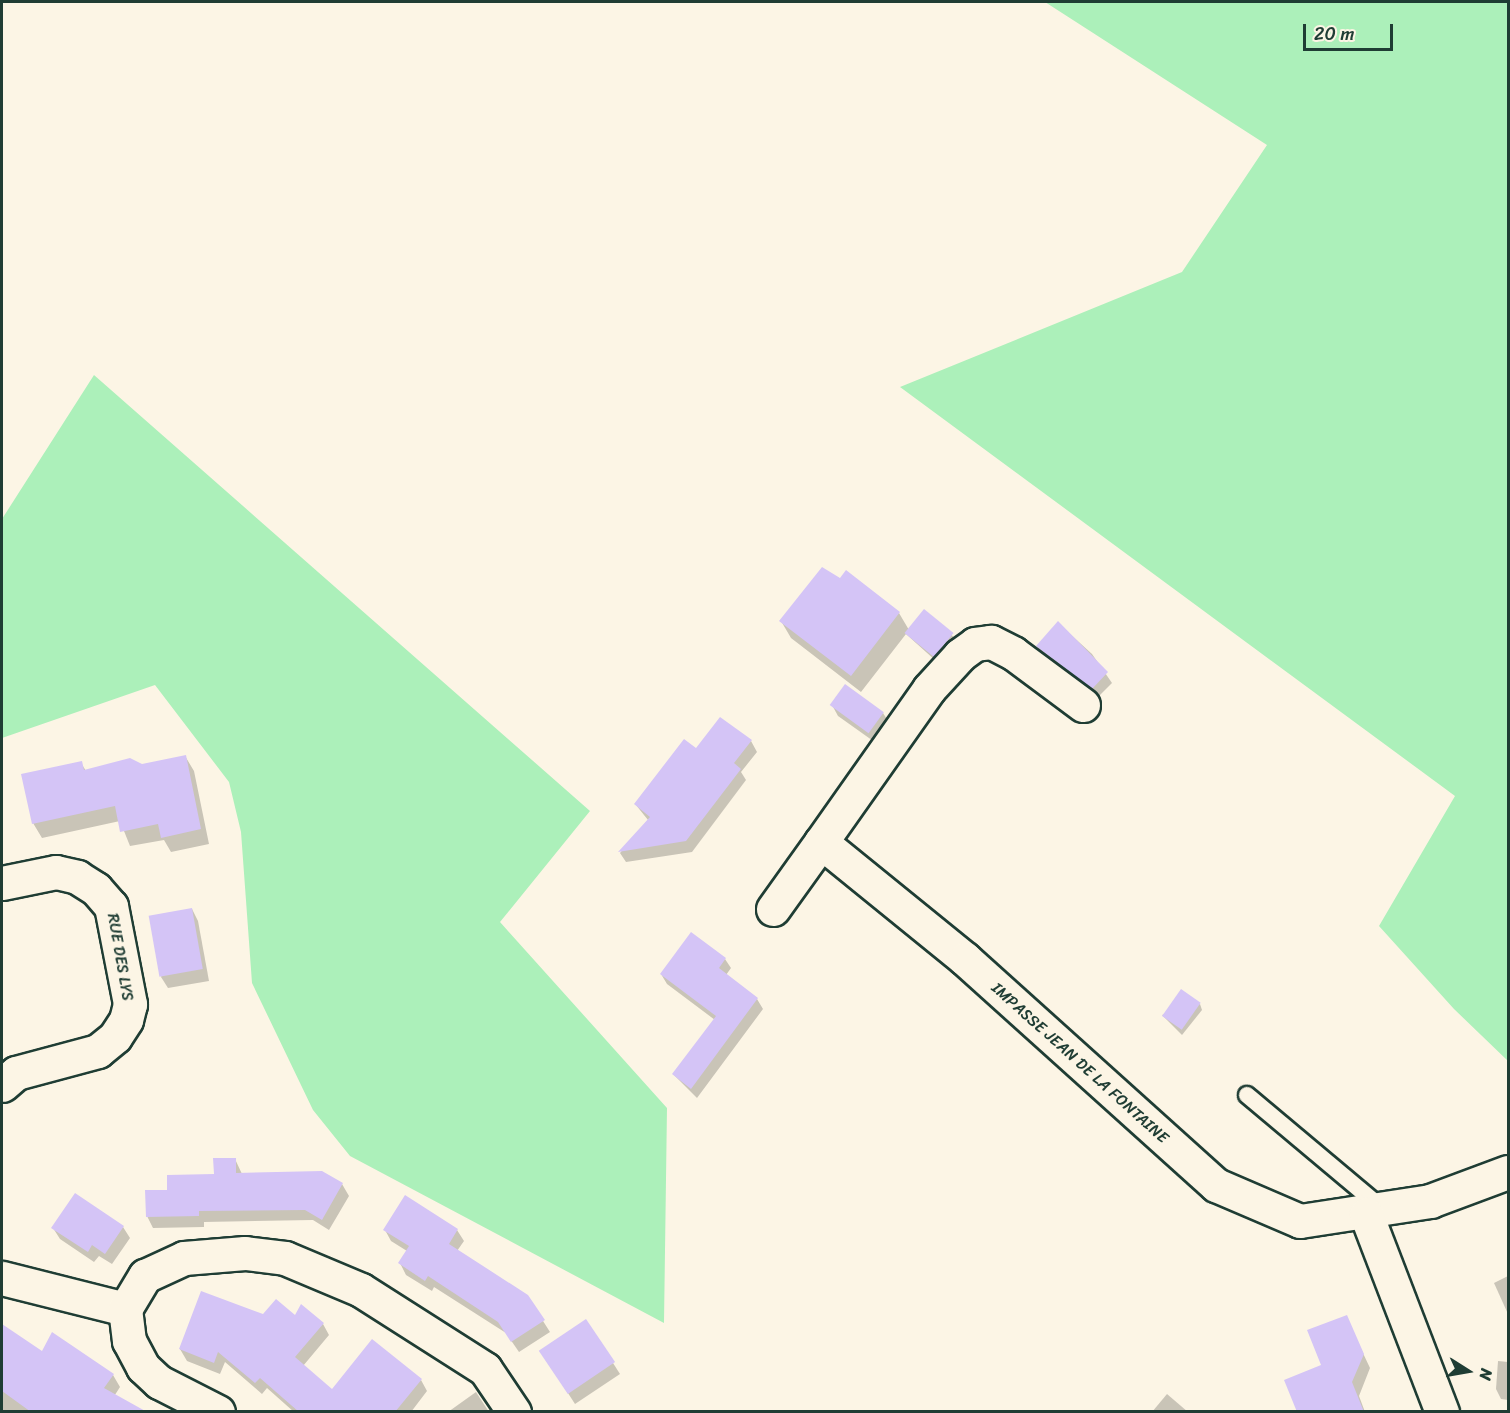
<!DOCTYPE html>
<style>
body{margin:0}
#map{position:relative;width:1510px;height:1413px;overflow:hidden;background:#fcf5e5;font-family:Sriracha,sans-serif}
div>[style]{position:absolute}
.green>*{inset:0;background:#acf0ba}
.shadow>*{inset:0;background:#0003}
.building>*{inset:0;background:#d4c4f6;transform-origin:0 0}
.roads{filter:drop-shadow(2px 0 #1f3d34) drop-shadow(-2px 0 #1f3d34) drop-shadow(0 2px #1f3d34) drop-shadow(0 -2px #1f3d34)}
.service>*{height:16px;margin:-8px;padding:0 8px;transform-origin:8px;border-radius:8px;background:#fcf5e5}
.minor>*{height:33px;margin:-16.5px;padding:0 16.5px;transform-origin:16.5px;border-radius:16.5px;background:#fcf5e5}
span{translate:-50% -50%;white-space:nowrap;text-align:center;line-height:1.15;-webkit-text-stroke:4.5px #fcf5e5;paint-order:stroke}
.street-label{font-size:16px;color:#1f3d34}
.frame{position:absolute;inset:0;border:3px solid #1f3d34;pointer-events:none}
.north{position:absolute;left:1438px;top:1341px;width:60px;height:60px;-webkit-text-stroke:4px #fcf5e5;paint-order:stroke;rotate:101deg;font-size:16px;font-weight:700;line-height:24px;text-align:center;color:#1f3d34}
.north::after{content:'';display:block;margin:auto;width:21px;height:27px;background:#1f3d34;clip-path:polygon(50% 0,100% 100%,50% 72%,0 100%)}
.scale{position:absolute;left:1303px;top:24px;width:90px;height:27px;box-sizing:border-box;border:3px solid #1f3d34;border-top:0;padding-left:8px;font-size:18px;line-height:21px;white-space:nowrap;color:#1f3d34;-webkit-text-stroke:4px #fcf5e5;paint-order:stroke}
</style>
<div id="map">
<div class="green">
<div style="clip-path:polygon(1045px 2px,1508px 2px,1508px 1061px,1454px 1009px,1379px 926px,1455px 796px,900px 387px,1182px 272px,1267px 145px)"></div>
<div style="clip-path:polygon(94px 375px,590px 811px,500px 922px,667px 1108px,664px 1323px,350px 1156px,313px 1110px,252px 983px,241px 832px,229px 782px,155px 685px,2px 738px,2px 519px)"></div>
</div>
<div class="shadow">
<div style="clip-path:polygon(924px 611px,956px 639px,936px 661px,906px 634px,861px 692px,791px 638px,781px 621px,899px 613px,909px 630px)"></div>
<div style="clip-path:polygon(1058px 623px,1092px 654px,1112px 683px,1098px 697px,1043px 656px,1038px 647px)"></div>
<div style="clip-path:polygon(832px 705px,883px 713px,890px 724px,876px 743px,838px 716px)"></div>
<div style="clip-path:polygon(751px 741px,757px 752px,741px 772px,746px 780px,692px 852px,626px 862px,620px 853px,648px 820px,636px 805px,697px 750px)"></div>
<div style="clip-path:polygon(185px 756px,194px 771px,209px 844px,171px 852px,164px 840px,130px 846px,120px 821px,42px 838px,33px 823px,81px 763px,86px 771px,142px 766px)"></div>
<div style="clip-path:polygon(192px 909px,198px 921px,209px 981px,168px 988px,161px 977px)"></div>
<div style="clip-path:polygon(725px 959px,731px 968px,726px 975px,757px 999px,763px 1009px,697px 1098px,673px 1074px,715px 1020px,667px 984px,661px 974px)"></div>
<div style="clip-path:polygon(1200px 1004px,1202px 1010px,1182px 1035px,1162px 1015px)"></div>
<div style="clip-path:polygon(235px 1159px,242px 1174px,322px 1173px,342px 1184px,349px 1196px,329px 1230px,313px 1220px,204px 1222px,204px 1227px,153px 1228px,147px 1216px,169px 1191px,215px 1176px)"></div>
<div style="clip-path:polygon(123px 1227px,130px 1238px,112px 1264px,99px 1256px,94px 1262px,60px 1239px,53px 1228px)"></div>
<div style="clip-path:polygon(385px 1230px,457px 1230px,464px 1241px,457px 1251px,543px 1321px,550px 1332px,519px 1352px,506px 1333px,434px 1287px,432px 1291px,406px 1275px,400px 1263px,407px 1251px,391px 1241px)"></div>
<div style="clip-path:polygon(1508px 1276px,1508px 1314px,1494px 1283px)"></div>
<div style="clip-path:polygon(263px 1316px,295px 1317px,323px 1324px,329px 1335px,303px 1366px,333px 1392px,421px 1380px,427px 1391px,411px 1412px,294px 1412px,267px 1388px,262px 1394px,225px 1362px,220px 1374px,187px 1361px,180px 1349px)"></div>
<div style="clip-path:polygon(1346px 1317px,1370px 1368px,1359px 1396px,1365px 1412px,1298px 1412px)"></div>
<div style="clip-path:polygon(2px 1326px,42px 1353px,113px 1375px,120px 1387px,104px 1412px,2px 1412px)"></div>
<div style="clip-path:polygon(1498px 1361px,1508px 1362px,1508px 1400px,1501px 1399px,1496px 1389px)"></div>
<div style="clip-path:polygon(548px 1362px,613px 1363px,620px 1374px,575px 1404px)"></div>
<div style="clip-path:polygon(476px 1392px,489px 1412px,448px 1412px)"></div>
<div style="clip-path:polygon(1167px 1394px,1188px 1412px,1152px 1412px)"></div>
</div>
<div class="building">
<div style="clip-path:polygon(822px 567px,840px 578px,846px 570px,900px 612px,851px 676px,779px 621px)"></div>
<div style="left:924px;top:609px;width:38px;height:31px;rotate:39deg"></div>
<div style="clip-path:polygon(1058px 621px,1108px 672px,1092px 689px,1036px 646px)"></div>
<div style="left:845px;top:684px;width:48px;height:26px;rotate:36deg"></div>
<div style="clip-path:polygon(720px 717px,752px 740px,734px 763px,741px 769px,686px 841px,618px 852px,650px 817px,634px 804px,684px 739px,696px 748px)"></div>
<div style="clip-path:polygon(186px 755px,201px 829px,161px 838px,158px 824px,120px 832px,115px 806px,32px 824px,21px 774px,82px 761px,84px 770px,130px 758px,142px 764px)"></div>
<div style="left:192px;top:908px;width:62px;height:44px;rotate:80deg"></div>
<div style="clip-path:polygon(691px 932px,726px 958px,719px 968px,758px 998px,691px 1089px,672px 1074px,716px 1016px,660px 974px)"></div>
<div style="left:1181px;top:989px;width:24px;height:33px;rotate:35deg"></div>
<div style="clip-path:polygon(213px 1158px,236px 1158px,236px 1173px,322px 1171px,343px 1183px,322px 1220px,305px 1210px,199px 1211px,199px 1216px,146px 1217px,145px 1190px,167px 1190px,167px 1175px,214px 1174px)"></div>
<div style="clip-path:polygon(75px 1193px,124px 1226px,105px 1254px,92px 1245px,88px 1252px,51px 1228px)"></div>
<div style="clip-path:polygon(405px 1195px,458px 1229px,449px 1244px,528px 1295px,545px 1320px,511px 1342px,498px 1322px,428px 1276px,425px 1281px,398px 1263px,409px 1246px,383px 1230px)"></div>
<div style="clip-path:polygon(201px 1291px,263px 1314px,276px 1299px,295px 1315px,301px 1304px,324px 1323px,295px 1357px,332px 1389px,372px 1339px,422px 1379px,395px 1412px,299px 1412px,260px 1378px,255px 1383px,218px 1352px,214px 1363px,179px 1349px)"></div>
<div style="clip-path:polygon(1347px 1315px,1364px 1354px,1352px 1382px,1364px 1412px,1297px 1412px,1284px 1380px,1321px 1365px,1307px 1330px)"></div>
<div style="left:586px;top:1319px;width:52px;height:57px;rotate:56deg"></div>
<div style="clip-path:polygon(2px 1324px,42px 1351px,52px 1332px,114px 1374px,104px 1388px,147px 1412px,31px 1412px,2px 1391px)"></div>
</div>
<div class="roads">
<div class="service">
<div style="left:1247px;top:1095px;width:177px;rotate:40deg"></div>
</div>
<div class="minor">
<div style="left:1083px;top:705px;width:87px;rotate:-143.4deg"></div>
<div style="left:1013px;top:653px;width:25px;rotate:-153deg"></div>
<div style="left:991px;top:642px;width:16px;rotate:173deg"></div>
<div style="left:975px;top:644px;width:19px;rotate:144deg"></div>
<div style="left:960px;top:655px;width:46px;rotate:132.4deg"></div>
<div style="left:929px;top:689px;width:187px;rotate:125.2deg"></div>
<div style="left:821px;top:842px;width:186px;rotate:39.1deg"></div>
<div style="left:965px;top:959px;width:338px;rotate:42deg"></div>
<div style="left:1216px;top:1185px;width:91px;rotate:23.2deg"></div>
<div style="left:1300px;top:1221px;width:132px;rotate:-8.7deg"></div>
<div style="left:1430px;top:1201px;width:83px;rotate:-20.4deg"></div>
<div style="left:2px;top:883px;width:55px;rotate:-11.5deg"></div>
<div style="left:56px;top:872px;width:22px;rotate:13deg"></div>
<div style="left:77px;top:877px;width:22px;rotate:32deg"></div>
<div style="left:96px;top:889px;width:23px;rotate:49deg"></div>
<div style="left:111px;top:906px;width:100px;rotate:79deg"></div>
<div style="left:130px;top:1004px;width:16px;rotate:104deg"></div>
<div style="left:126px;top:1020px;width:20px;rotate:123deg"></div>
<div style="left:115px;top:1037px;width:22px;rotate:141deg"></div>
<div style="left:98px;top:1051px;width:85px;rotate:165deg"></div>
<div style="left:16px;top:1073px;width:18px;rotate:139deg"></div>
<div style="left:773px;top:909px;width:82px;rotate:-54.4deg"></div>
<div style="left:1366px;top:1214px;width:212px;rotate:69deg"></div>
<div style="left:2px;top:1278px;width:127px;rotate:14.1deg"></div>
<div style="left:218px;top:1412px;width:66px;rotate:-153deg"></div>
<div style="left:159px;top:1382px;width:22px;rotate:-137deg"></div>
<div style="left:143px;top:1367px;width:30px;rotate:-118deg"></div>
<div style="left:129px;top:1341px;width:32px;rotate:-97deg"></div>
<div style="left:125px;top:1309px;width:39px;rotate:-59deg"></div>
<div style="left:145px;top:1276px;width:43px;rotate:-24.8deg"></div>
<div style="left:184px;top:1258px;width:61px;rotate:-4.7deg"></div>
<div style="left:245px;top:1253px;width:40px;rotate:7.1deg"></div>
<div style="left:285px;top:1258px;width:82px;rotate:22.8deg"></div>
<div style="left:361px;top:1290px;width:147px;rotate:32.5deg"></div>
<div style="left:485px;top:1369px;width:52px;rotate:56deg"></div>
</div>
</div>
<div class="street-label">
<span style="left:120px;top:957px;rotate:80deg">RUE DES LYS</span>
<span style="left:1080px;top:1063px;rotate:42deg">IMPASSE JEAN DE LA FONTAINE</span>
</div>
<div class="frame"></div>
<div class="north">N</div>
<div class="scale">20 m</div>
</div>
